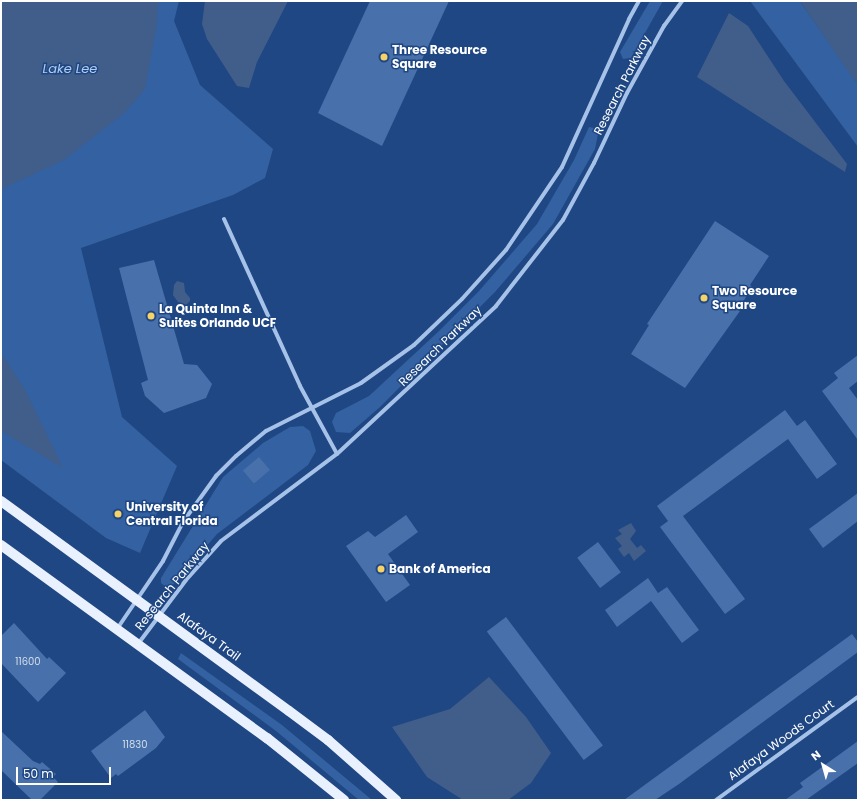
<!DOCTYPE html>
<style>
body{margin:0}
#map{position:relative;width:859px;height:801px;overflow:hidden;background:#1f4783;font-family:Poppins,sans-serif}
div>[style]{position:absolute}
.green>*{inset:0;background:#3361a1}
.water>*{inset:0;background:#415e8a}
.building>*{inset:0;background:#4871ab;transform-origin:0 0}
.street>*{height:4px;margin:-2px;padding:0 2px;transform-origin:2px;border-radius:2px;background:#a6c2e9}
.primary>*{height:10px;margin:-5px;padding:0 5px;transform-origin:5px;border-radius:5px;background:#e9f1fe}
.dots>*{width:11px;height:11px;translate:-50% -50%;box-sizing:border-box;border:2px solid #1f4783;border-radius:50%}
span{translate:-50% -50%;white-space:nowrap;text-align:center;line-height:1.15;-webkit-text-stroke:3px #1f4783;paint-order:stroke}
.number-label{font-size:10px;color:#d1dcea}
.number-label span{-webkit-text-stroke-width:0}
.poi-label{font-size:12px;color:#fff;font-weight:700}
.left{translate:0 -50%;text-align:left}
.street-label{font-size:12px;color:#fff}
.water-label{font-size:13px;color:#b1ccf1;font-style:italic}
.frame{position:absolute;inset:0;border:2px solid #fff;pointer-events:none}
.north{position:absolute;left:803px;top:745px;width:40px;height:40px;-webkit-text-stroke:3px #1f4783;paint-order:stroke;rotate:323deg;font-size:11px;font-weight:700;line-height:16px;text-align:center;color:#fff}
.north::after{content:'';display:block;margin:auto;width:14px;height:18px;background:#fff;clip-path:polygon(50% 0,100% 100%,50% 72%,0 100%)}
.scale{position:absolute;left:16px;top:767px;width:95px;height:18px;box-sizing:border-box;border:2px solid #fff;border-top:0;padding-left:5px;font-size:12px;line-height:14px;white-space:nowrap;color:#fff;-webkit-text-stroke:3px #1f4783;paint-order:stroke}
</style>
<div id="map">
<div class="green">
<div style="clip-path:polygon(1px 1px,179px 1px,174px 21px,200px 85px,273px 149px,265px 178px,233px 195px,81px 248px,122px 417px,177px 466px,140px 553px,106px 538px,1px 460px)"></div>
<div style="clip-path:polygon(650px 1px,663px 1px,631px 58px,623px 59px,620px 52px)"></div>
<div style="clip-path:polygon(750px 1px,800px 1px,858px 84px,858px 147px)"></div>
<div style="clip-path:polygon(589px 127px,599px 129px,595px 149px,553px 224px,495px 292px,380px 407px,350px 433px,336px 432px,332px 422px,336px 413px,369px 396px,438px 332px,479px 291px,537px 224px,574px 160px)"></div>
<div style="clip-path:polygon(303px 426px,310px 431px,316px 451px,308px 465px,217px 534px,173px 585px,168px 589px,161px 583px,161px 578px,223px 477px,263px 443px,290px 427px)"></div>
<div style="clip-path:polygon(181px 653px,282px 725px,372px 800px,359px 800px,276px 731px,178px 659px)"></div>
</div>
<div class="water">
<div style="clip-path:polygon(1px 1px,158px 1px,157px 23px,145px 89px,124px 113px,64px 160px,1px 189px)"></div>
<div style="clip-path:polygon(205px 1px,288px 1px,257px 62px,249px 88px,237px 86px,207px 39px,202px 24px)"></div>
<div style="clip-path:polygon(800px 1px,858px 1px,858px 84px,850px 74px)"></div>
<div style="clip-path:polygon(729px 13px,748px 26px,784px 81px,847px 164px,845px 172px,697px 77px)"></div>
<div style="clip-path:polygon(177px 281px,184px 283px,185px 292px,190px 298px,190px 301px,186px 305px,178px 302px,173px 295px,174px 285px)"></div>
<div style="clip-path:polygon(1px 353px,25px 390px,63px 468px,1px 431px)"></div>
<div style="clip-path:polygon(631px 523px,636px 531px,630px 539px,637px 548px,641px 545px,646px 551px,634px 561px,629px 553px,624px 557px,618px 549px,622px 546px,615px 538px,622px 534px,618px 530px)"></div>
<div style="clip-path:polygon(489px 677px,526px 717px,551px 753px,531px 783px,508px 800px,463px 800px,427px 777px,392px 727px,450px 709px)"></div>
</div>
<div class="building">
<div style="clip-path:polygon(370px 1px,449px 1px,382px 146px,318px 113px)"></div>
<div style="clip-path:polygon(715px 221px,769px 256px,750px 285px,752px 287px,738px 310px,740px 311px,685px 388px,631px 354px,649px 325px,647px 324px)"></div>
<div style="clip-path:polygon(154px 260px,184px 364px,197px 365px,212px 384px,206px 398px,164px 413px,145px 396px,141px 383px,148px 380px,119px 268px)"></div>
<div style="clip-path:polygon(858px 355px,858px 381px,849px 388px,858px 400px,858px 440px,822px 391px,838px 378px,834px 373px)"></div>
<div style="clip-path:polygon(785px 410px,797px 426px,805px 420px,837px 464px,817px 479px,788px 439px,683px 516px,745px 599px,725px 614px,660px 527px,668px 521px,657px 506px)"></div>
<div style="left:259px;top:457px;width:17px;height:21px;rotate:50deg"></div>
<div style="clip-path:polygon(858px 493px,858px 521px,823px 548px,809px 529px)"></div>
<div style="clip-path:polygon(406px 515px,418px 532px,388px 554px,410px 585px,386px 602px,346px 546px,368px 531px,375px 537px)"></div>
<div style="left:598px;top:542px;width:38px;height:26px;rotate:53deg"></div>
<div style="clip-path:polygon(648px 578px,658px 593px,667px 587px,699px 630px,682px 643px,651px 601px,617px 627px,605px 610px)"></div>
<div style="left:506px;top:617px;width:161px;height:24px;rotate:53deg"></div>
<div style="clip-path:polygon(14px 623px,47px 659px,49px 657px,66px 673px,38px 702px,1px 663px,1px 636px)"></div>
<div style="clip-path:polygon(852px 634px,858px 642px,858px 652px,679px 784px,655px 800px,624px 800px)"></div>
<div style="clip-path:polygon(145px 710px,165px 737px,156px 748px,118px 776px,116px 774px,111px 778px,91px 751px)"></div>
<div style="clip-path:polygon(1px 731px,33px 761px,40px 764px,42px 762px,56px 774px,53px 777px,58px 782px,40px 800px,32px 800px,1px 770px)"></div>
<div style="clip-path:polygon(858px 741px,858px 763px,806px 800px,785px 800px,803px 787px,800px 783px)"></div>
</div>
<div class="street">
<div style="left:224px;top:219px;width:183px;rotate:65.5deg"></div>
<div style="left:300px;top:386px;width:77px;rotate:61.4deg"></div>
<div style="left:117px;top:629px;width:82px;rotate:-55.9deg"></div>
<div style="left:163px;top:561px;width:44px;rotate:-62.9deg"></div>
<div style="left:183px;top:522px;width:57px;rotate:-54.3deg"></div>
<div style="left:216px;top:476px;width:28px;rotate:-45deg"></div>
<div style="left:236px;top:456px;width:39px;rotate:-40deg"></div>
<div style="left:266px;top:431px;width:106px;rotate:-26.8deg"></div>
<div style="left:361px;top:383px;width:65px;rotate:-35.6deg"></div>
<div style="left:414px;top:345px;width:66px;rotate:-43.8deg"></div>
<div style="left:462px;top:299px;width:66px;rotate:-48.1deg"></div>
<div style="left:506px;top:250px;width:100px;rotate:-56deg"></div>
<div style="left:562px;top:167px;width:162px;rotate:-65.6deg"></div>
<div style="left:629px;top:19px;width:21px;rotate:-61deg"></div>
<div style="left:138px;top:644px;width:80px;rotate:-53.1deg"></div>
<div style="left:186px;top:580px;width:52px;rotate:-48.1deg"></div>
<div style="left:221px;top:541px;width:145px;rotate:-36.9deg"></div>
<div style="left:337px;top:454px;width:217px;rotate:-42.9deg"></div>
<div style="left:496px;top:306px;width:109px;rotate:-52.1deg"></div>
<div style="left:563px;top:220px;width:65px;rotate:-61.5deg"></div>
<div style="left:594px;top:163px;width:77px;rotate:-64.8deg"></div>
<div style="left:627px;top:93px;width:77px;rotate:-61.1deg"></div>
<div style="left:664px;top:26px;width:31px;rotate:-54deg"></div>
<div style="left:716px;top:800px;width:175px;rotate:-36deg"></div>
</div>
<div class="primary">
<div style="left:1px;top:501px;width:356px;rotate:36.1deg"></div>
<div style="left:289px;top:711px;width:49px;rotate:36.6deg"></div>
<div style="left:328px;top:740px;width:91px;rotate:41.4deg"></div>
<div style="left:1px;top:545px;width:329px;rotate:36deg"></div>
<div style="left:267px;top:738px;width:99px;rotate:38.8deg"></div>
</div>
<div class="dots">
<div style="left:384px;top:57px;background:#f7d266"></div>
<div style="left:704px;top:298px;background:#f7d266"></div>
<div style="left:151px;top:316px;background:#f7d266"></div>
<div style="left:118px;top:514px;background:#f7d266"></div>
<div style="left:381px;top:569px;background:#f7d266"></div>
</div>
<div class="number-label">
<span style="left:28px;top:662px">11600</span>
<span style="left:135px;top:745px">11830</span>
</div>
<div class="poi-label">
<span class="left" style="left:392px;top:57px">Three Resource<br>Square</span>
<span class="left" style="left:712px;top:298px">Two Resource<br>Square</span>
<span class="left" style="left:159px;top:316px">La Quinta Inn &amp;<br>Suites Orlando UCF</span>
<span class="left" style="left:126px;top:514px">University of<br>Central Florida</span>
<span class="left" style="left:389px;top:569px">Bank of America</span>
</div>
<div class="street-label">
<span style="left:622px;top:85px;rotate:-63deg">Research Parkway</span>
<span style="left:440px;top:346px;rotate:-44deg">Research Parkway</span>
<span style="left:172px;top:586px;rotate:-51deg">Research Parkway</span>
<span style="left:209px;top:636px;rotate:36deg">Alafaya Trail</span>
<span style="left:781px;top:740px;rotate:-36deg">Alafaya Woods Court</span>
</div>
<div class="water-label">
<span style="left:70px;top:69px">Lake Lee</span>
</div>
<div class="frame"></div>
<div class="north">N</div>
<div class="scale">50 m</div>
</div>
